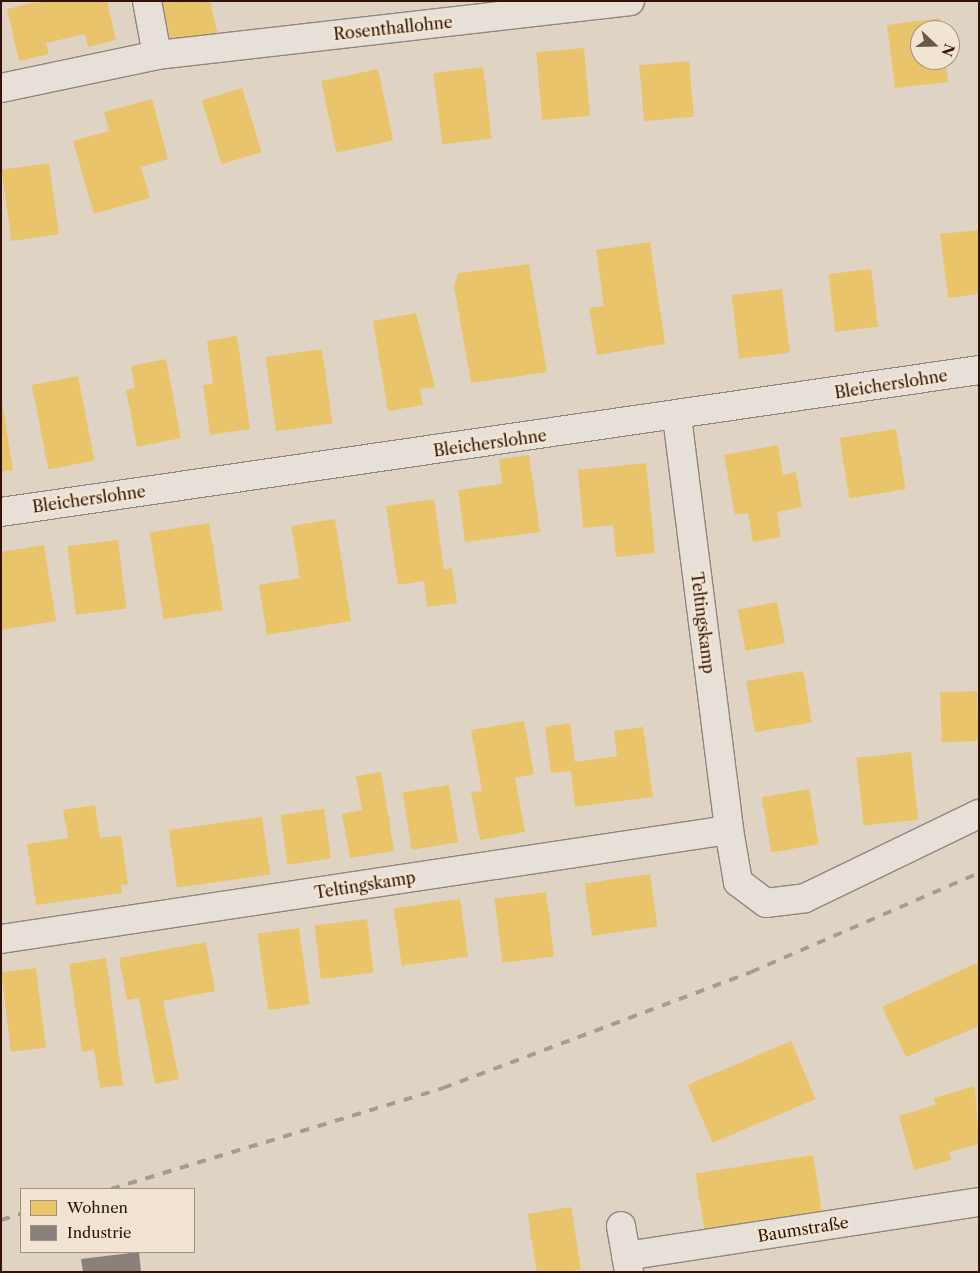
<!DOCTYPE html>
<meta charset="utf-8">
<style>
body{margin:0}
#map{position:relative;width:980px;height:1273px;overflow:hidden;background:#dfd4c4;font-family:"Libre Caslon Text",serif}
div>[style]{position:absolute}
.homes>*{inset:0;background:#e9c46a;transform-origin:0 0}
.industry>*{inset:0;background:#8a817c}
.roads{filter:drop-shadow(1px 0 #91867c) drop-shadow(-1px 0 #91867c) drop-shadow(0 1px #91867c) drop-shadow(0 -1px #91867c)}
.street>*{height:28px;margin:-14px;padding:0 14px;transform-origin:14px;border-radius:14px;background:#e6e0d8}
.rail>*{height:4px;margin-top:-2px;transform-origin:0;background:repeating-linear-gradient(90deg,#a49c94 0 9px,transparent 0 18px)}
span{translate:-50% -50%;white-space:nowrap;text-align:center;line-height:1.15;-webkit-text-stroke:5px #f1e4d2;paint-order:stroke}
.street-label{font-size:16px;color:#321305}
.frame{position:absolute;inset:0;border:2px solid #321305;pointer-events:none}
.legend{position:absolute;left:20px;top:1188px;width:175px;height:65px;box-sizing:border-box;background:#f1e4d2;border:1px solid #a59080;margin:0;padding:6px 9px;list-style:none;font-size:15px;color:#321305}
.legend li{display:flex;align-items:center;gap:10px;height:25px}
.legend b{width:25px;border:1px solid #a59080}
.north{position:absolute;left:910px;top:20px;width:50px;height:50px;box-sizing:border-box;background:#f1e4d2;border:1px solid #a59080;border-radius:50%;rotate:111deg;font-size:14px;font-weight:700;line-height:20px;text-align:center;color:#321305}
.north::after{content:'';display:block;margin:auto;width:18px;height:22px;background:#6f5748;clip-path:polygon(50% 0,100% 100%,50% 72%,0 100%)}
</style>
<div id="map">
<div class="homes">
<div style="clip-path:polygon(40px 1px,107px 1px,116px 40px,88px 47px,85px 34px,46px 43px,49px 54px,19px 61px,7px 9px)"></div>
<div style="clip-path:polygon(161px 1px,210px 1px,218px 35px,172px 46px)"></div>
<div style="clip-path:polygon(940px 18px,941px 30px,920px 30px,920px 60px,945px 60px,948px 82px,895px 88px,887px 25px)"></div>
<div style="left:584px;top:48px;width:68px;height:48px;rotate:85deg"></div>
<div style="left:689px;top:61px;width:56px;height:50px;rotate:85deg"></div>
<div style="left:483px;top:67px;width:72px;height:50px;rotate:83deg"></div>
<div style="left:378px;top:69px;width:73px;height:58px;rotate:78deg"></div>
<div style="left:242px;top:88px;width:67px;height:42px;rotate:73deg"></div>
<div style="clip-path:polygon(152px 99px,168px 159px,141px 167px,150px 198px,94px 214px,73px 141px,109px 131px,104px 112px)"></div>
<div style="left:49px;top:163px;width:72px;height:48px;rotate:82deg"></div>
<div style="clip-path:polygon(979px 230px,979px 294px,948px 298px,940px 234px)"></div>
<div style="clip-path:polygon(650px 242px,665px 344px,597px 355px,589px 308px,604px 306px,596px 250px)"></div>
<div style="clip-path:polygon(529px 264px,547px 372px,471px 383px,454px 286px,458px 273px)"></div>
<div style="left:871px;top:269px;width:58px;height:43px;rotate:83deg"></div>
<div style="left:782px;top:289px;width:64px;height:51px;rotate:83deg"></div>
<div style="clip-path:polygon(416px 313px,435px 387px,420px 389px,423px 405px,388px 411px,373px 321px)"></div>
<div style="clip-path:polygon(237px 336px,250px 429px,210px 435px,203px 385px,213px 384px,207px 341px)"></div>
<div style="left:322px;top:349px;width:75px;height:57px;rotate:82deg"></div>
<div style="clip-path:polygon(166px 359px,181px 438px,137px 447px,126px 390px,135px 388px,131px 366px)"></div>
<div style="left:78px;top:376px;width:86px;height:47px;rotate:79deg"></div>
<div style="clip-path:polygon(1px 396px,13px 470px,1px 472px)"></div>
<div style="left:896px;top:429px;width:61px;height:57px;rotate:81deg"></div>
<div style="clip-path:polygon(778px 445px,783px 475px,796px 472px,802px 507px,777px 512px,781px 537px,753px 542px,748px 513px,735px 515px,724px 455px)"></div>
<div style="clip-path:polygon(529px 455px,540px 532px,465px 542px,458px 490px,502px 484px,499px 459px)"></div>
<div style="clip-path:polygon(646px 463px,655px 553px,616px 557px,613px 525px,583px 528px,578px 470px)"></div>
<div style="clip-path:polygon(434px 499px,444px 570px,452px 568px,457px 603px,427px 607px,424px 581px,398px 585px,386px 506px)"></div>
<div style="clip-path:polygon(335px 519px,351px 621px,267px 635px,259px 585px,300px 578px,291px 526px)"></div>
<div style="left:209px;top:523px;width:88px;height:60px;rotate:81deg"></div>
<div style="left:118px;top:540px;width:69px;height:51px;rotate:83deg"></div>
<div style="clip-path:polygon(44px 545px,56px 621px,1px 630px,1px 552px)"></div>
<div style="left:777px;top:602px;width:42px;height:40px;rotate:79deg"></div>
<div style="left:803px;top:671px;width:52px;height:58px;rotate:80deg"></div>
<div style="left:977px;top:691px;width:50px;height:37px;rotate:88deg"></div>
<div style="clip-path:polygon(524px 721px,534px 774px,515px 778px,525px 832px,480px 840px,471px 792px,482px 791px,471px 730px)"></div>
<div style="clip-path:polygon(570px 723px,575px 762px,617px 756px,614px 731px,643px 727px,653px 797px,575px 807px,571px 771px,551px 773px,545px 727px)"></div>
<div style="left:911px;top:752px;width:68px;height:55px;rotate:84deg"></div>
<div style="clip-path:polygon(381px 772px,394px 851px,350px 858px,342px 814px,362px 810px,356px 776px)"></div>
<div style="left:449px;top:785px;width:58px;height:47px;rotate:81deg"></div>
<div style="left:809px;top:789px;width:56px;height:48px;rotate:80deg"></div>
<div style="clip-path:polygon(95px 805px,100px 838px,121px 835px,128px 884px,121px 885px,122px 893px,36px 905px,27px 844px,68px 838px,63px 810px)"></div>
<div style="left:324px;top:809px;width:50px;height:44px;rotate:82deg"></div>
<div style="left:262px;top:817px;width:58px;height:94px;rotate:82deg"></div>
<div style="left:650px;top:874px;width:53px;height:66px;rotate:82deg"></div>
<div style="left:546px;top:892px;width:65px;height:52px;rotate:83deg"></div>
<div style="left:460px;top:899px;width:58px;height:67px;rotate:82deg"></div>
<div style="left:367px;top:919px;width:54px;height:53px;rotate:83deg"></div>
<div style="left:299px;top:928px;width:77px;height:42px;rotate:82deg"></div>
<div style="clip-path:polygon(206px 942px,215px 991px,163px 1001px,179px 1079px,155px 1084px,139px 998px,127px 1000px,119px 958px)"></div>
<div style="clip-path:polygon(106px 958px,123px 1085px,100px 1088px,94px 1050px,82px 1052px,69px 964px)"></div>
<div style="clip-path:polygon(979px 962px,979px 1026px,906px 1057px,882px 1007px)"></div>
<div style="left:36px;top:968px;width:80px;height:35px;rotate:83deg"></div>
<div style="left:791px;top:1041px;width:63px;height:112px;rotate:67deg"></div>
<div style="clip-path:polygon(975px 1086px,979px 1144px,949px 1152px,951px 1160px,914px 1170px,899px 1116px,935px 1105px,934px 1098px)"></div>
<div style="left:813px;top:1155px;width:65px;height:119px;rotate:81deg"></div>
<div style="left:571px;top:1207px;width:63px;height:44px;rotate:81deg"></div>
</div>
<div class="industry">
<div style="clip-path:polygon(139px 1252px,141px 1272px,83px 1272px,81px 1259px)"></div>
</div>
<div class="roads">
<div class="street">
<div style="left:147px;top:1px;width:55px;rotate:79.5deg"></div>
<div style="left:1px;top:88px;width:159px;rotate:-11.9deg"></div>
<div style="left:157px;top:55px;width:476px;rotate:-6.5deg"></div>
<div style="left:677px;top:417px;width:416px;rotate:82.8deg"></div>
<div style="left:1px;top:512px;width:988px;rotate:-8.26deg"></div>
<div style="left:1px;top:939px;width:736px;rotate:-8.52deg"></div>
<div style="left:729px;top:830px;width:53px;rotate:80.2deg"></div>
<div style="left:738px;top:882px;width:35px;rotate:37deg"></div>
<div style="left:766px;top:903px;width:39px;rotate:-7deg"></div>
<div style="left:805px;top:898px;width:193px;rotate:-25.8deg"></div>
<div style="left:621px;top:1226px;width:47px;rotate:80.1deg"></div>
<div style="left:626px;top:1256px;width:357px;rotate:-8.7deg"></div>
</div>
</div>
<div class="rail">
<div style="left:111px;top:1189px;width:347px;rotate:-16.9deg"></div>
<div style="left:443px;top:1088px;width:329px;rotate:-20.6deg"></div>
<div style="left:751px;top:972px;width:249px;rotate:-23.5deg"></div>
<div style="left:1px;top:1220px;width:21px;rotate:-17deg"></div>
</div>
<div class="street-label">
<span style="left:393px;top:28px;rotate:-6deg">Rosenthallohne</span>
<span style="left:891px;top:384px;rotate:-9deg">Bleicherslohne</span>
<span style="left:490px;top:443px;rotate:-8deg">Bleicherslohne</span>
<span style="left:89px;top:499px;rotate:-8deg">Bleicherslohne</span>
<span style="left:703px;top:623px;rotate:83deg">Teltingskamp</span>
<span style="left:365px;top:885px;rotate:-9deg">Teltingskamp</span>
<span style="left:803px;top:1229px;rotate:-9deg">Baumstraße</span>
</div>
<div class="frame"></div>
<ul class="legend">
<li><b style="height:14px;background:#e9c46a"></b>Wohnen</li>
<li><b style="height:14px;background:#8a817c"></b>Industrie</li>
</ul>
<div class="north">N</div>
</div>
